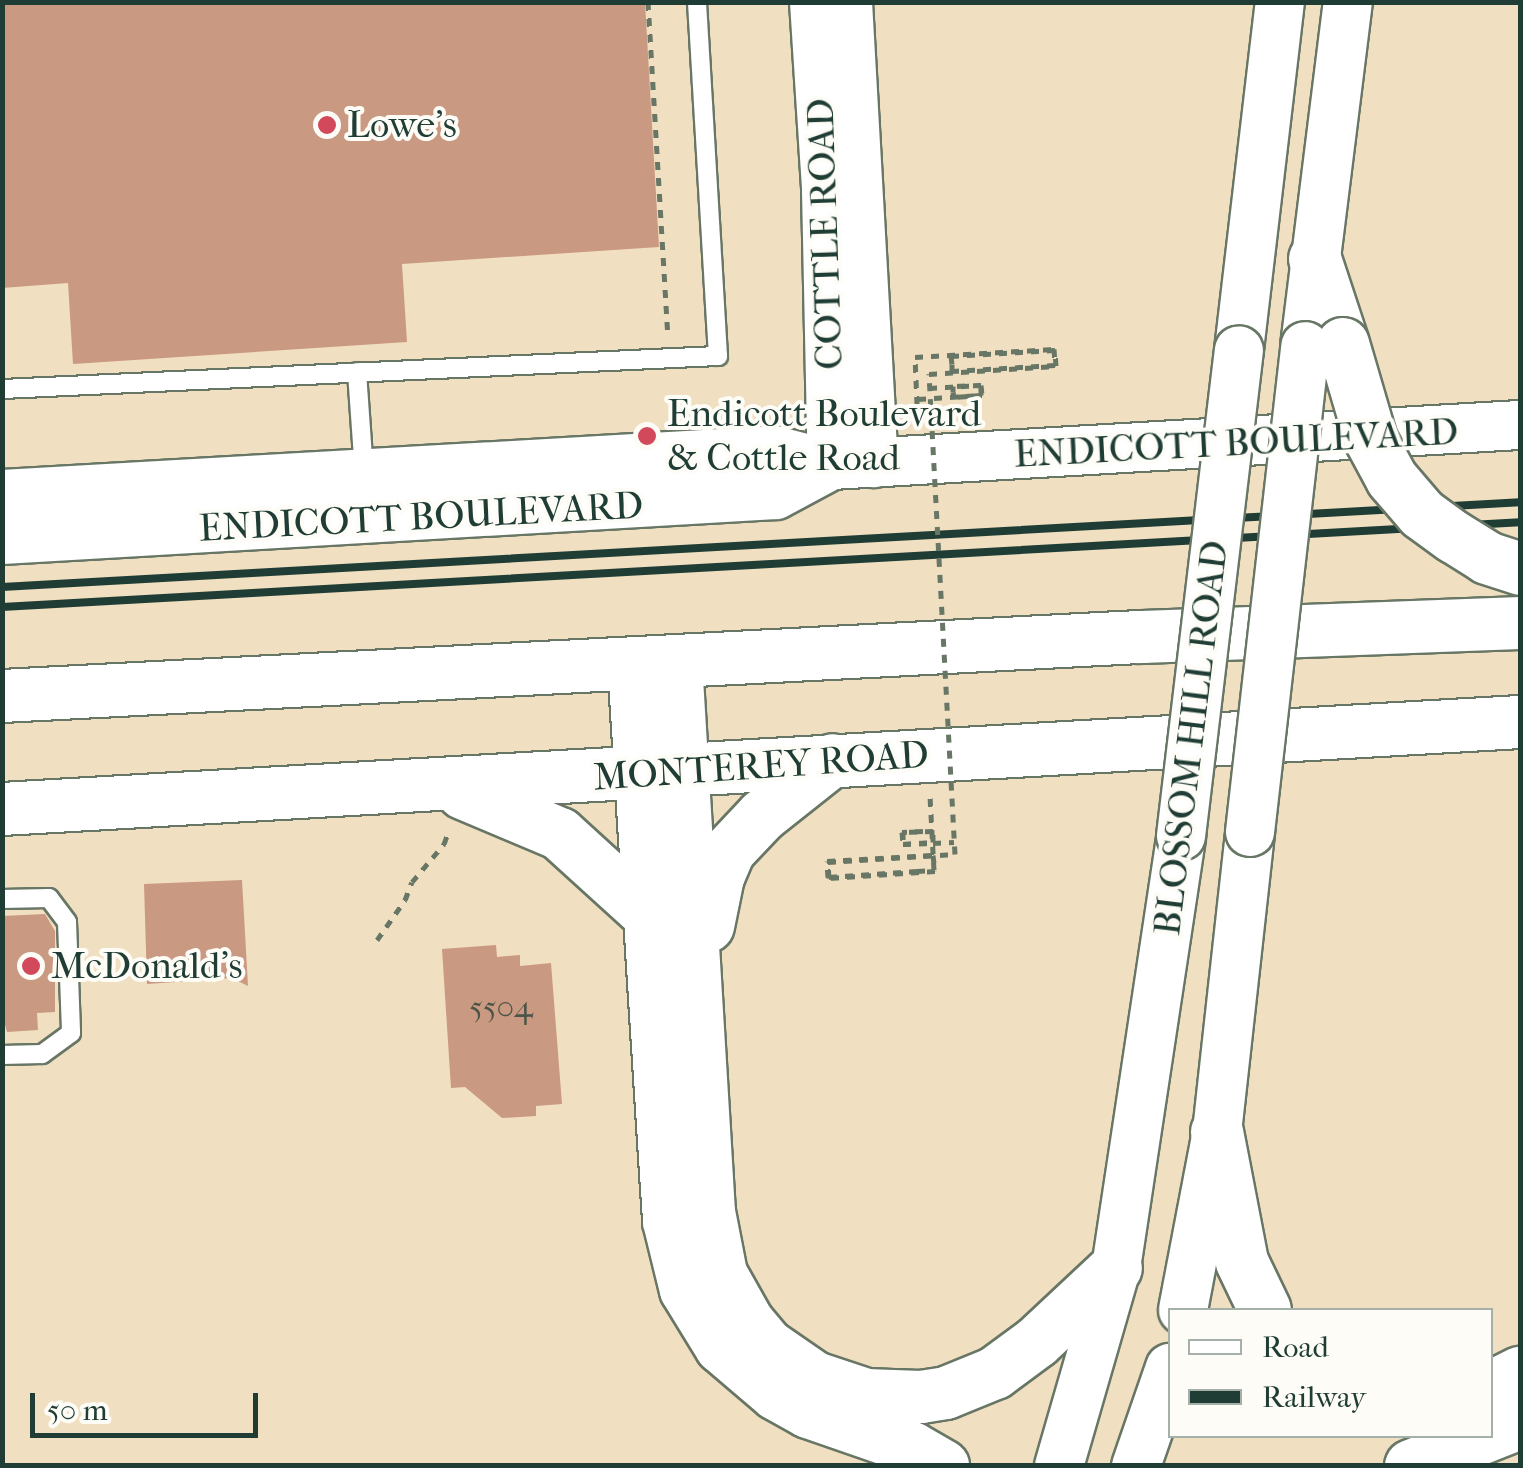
<!DOCTYPE html>
<style>
body{margin:0}
#map{position:relative;width:1523px;height:1468px;overflow:hidden;background:#f1dfc1;font-family:"IM FELL French Canon",serif}
div>[style]{position:absolute}
.building>*{inset:0;background:#ca9981}
.path>*{height:5px;margin-top:-2.5px;transform-origin:0;background:repeating-linear-gradient(90deg,#687665 0 8px,transparent 0 16px)}
.roads{filter:drop-shadow(2px 0 #687665) drop-shadow(-2px 0 #687665) drop-shadow(0 2px #687665) drop-shadow(0 -2px #687665)}
.lane>*{height:18px;margin:-9px;padding:0 9px;transform-origin:9px;border-radius:9px;background:#fff}
.secondary>*{height:48px;margin:-24px;padding:0 24px;transform-origin:24px;border-radius:24px;background:#fff}
.primary>*{height:52px;margin:-26px;padding:0 26px;transform-origin:26px;border-radius:26px;background:#fff}
.rail>*{height:8px;margin:-4px;padding:0 4px;transform-origin:4px;border-radius:4px;background:#1f3d34}
.path-bridge>*{height:5px;margin-top:-2.5px;transform-origin:0;background:repeating-linear-gradient(90deg,#687665 0 8px,transparent 0 16px)}
.bridges{filter:drop-shadow(2px 0 #687665) drop-shadow(-2px 0 #687665) drop-shadow(0 2px #687665) drop-shadow(0 -2px #687665)}
.secondary-bridge>*{height:48px;margin:-24px;padding:0 24px;transform-origin:24px;border-radius:24px;background:#fff}
.primary-bridge>*{height:52px;margin:-26px;padding:0 26px;transform-origin:26px;border-radius:26px;background:#fff}
.dots>*{width:28px;height:28px;translate:-50% -50%;box-sizing:border-box;border:5px solid #fdfcf7;border-radius:50%}
span{translate:-50% -50%;white-space:nowrap;text-align:center;line-height:1.15;-webkit-text-stroke:8px #fdfcf7;paint-order:stroke}
.number-label{font-size:32px;color:#4a5447}
.number-label span{-webkit-text-stroke-width:0}
.poi-label{font-size:38px;color:#1f3d34}
.left{translate:0 -50%;text-align:left}
.street-label{font-size:38px;color:#1f3d34}
.frame{position:absolute;inset:0;border:5px solid #1f3d34;pointer-events:none}
.legend{position:absolute;left:1168px;top:1308px;width:325px;height:130px;box-sizing:border-box;background:#fdfcf7;border:2px solid #a4b0a9;margin:0;padding:12px 18px;list-style:none;font-size:30px;color:#1f3d34}
.legend li{display:flex;align-items:center;gap:20px;height:50px}
.legend b{width:50px;border:2px solid #a4b0a9}
.scale{position:absolute;left:30px;top:1393px;width:228px;height:45px;box-sizing:border-box;border:5px solid #1f3d34;border-top:0;padding-left:12px;font-size:30px;line-height:35px;white-space:nowrap;color:#1f3d34;-webkit-text-stroke:8px #fdfcf7;paint-order:stroke}
</style>
<div id="map">
<div class="building">
<div style="clip-path:polygon(2px 2px,645px 2px,659px 247px,402px 264px,407px 342px,73px 364px,68px 283px,2px 288px)"></div>
<div style="clip-path:polygon(242px 880px,248px 986px,232px 978px,147px 984px,144px 884px)"></div>
<div style="clip-path:polygon(45px 914px,55px 931px,55px 1012px,37px 1013px,38px 1030px,7px 1032px,2px 1014px,2px 916px)"></div>
<div style="clip-path:polygon(496px 945px,497px 957px,520px 955px,520px 966px,551px 963px,562px 1104px,536px 1106px,536px 1116px,502px 1118px,465px 1087px,451px 1088px,442px 949px)"></div>
</div>
<div class="path">
<div style="left:648px;top:2px;width:333px;rotate:86.6deg"></div>
<div style="left:918px;top:399px;width:63px;rotate:-3.6deg"></div>
<div style="left:981px;top:395px;width:10px;rotate:-90deg"></div>
<div style="left:981px;top:385px;width:28px;rotate:178deg"></div>
<div style="left:953px;top:386px;width:6px;rotate:90deg"></div>
<div style="left:917px;top:404px;width:47px;rotate:-92.4deg"></div>
<div style="left:915px;top:357px;width:139px;rotate:-3.3deg"></div>
<div style="left:1054px;top:349px;width:16px;rotate:86deg"></div>
<div style="left:1055px;top:365px;width:103px;rotate:176.7deg"></div>
<div style="left:952px;top:371px;width:7px;rotate:-90deg"></div>
<div style="left:933px;top:843px;width:21px;rotate:-3deg"></div>
<div style="left:917px;top:871px;width:17px;rotate:-3deg"></div>
<div style="left:934px;top:870px;width:73px;rotate:-93.1deg"></div>
<div style="left:377px;top:940px;width:49px;rotate:-55deg"></div>
<div style="left:405px;top:900px;width:19px;rotate:-69deg"></div>
<div style="left:412px;top:882px;width:50px;rotate:-49.9deg"></div>
<div style="left:444px;top:844px;width:12px;rotate:-70deg"></div>
</div>
<div class="roads">
<div class="lane">
<div style="left:357px;top:372px;width:100px;rotate:86deg"></div>
<div style="left:2px;top:389px;width:717px;rotate:-2.64deg"></div>
<div style="left:718px;top:356px;width:355px;rotate:-93.4deg"></div>
<div style="left:2px;top:899px;width:47px;rotate:-1.2deg"></div>
<div style="left:49px;top:898px;width:30px;rotate:53deg"></div>
<div style="left:67px;top:922px;width:111px;rotate:87.9deg"></div>
<div style="left:71px;top:1033px;width:36px;rotate:144deg"></div>
<div style="left:42px;top:1054px;width:40px;rotate:178.6deg"></div>
</div>
<div class="secondary">
<div style="left:814px;top:2px;width:188px;rotate:86.3deg"></div>
<div style="left:826px;top:190px;width:275px;rotate:88.8deg"></div>
<div style="left:848px;top:2px;width:462px;rotate:86.8deg"></div>
<div style="left:1305px;top:346px;width:347px;rotate:-82.9deg"></div>
<div style="left:1239px;top:350px;width:350px;rotate:-83.3deg"></div>
<div style="left:2px;top:494px;width:773px;rotate:-3.26deg"></div>
<div style="left:774px;top:450px;width:60px;rotate:14.5deg"></div>
<div style="left:832px;top:465px;width:689px;rotate:-3.33deg"></div>
<div style="left:2px;top:540px;width:775px;rotate:-3.33deg"></div>
<div style="left:776px;top:495px;width:64px;rotate:-28.2deg"></div>
<div style="left:1183px;top:1310px;width:181px;rotate:-79.2deg"></div>
<div style="left:1217px;top:1132px;width:302px;rotate:-83.7deg"></div>
<div style="left:1059px;top:1466px;width:206px;rotate:-73.9deg"></div>
<div style="left:1116px;top:1268px;width:437px;rotate:-81.4deg"></div>
<div style="left:1136px;top:1466px;width:104px;rotate:-70.9deg"></div>
</div>
<div class="primary">
<div style="left:1315px;top:259px;width:89px;rotate:71.8deg"></div>
<div style="left:676px;top:662px;width:551px;rotate:86.57deg"></div>
<div style="left:709px;top:1212px;width:63px;rotate:79deg"></div>
<div style="left:721px;top:1274px;width:55px;rotate:60.6deg"></div>
<div style="left:748px;top:1322px;width:30px;rotate:50deg"></div>
<div style="left:767px;top:1345px;width:58px;rotate:34.5deg"></div>
<div style="left:815px;top:1378px;width:54px;rotate:18.4deg"></div>
<div style="left:866px;top:1395px;width:55px;rotate:2.1deg"></div>
<div style="left:921px;top:1397px;width:25px;rotate:-9deg"></div>
<div style="left:946px;top:1393px;width:53px;rotate:-22.2deg"></div>
<div style="left:995px;top:1373px;width:52px;rotate:-36.4deg"></div>
<div style="left:1037px;top:1342px;width:108px;rotate:-43.1deg"></div>
<div style="left:634px;top:664px;width:558px;rotate:86.4deg"></div>
<div style="left:669px;top:1221px;width:71px;rotate:76.2deg"></div>
<div style="left:686px;top:1290px;width:67px;rotate:58.4deg"></div>
<div style="left:721px;top:1347px;width:72px;rotate:40.5deg"></div>
<div style="left:776px;top:1394px;width:37px;rotate:29deg"></div>
<div style="left:808px;top:1412px;width:110px;rotate:19.1deg"></div>
<div style="left:912px;top:1448px;width:36px;rotate:30deg"></div>
<div style="left:2px;top:696px;width:1141px;rotate:-2.97deg"></div>
<div style="left:1141px;top:637px;width:379px;rotate:-2.1deg"></div>
<div style="left:463px;top:793px;width:105px;rotate:22.9deg"></div>
<div style="left:560px;top:834px;width:122px;rotate:42.3deg"></div>
<div style="left:2px;top:809px;width:1520px;rotate:-3.28deg"></div>
<div style="left:708px;top:926px;width:50px;rotate:-78.5deg"></div>
<div style="left:718px;top:877px;width:28px;rotate:-67deg"></div>
<div style="left:729px;top:851px;width:48px;rotate:-46.7deg"></div>
<div style="left:762px;top:816px;width:90px;rotate:-38.3deg"></div>
<div style="left:1217px;top:1132px;width:132px;rotate:79.1deg"></div>
<div style="left:1242px;top:1262px;width:53px;rotate:64.4deg"></div>
<div style="left:1490px;top:1388px;width:34px;rotate:-27deg"></div>
<div style="left:1411px;top:1466px;width:117px;rotate:-21.5deg"></div>
</div>
</div>
<div class="rail">
<div style="left:2px;top:587px;width:1520px;rotate:-3.2deg"></div>
<div style="left:2px;top:607px;width:1520px;rotate:-3.2deg"></div>
</div>
<div class="path-bridge">
<div style="left:929px;top:388px;width:52px;rotate:-3.3deg"></div>
<div style="left:981px;top:385px;width:10px;rotate:84deg"></div>
<div style="left:982px;top:395px;width:28px;rotate:176deg"></div>
<div style="left:954px;top:397px;width:5px;rotate:-101deg"></div>
<div style="left:923px;top:831px;width:21px;rotate:177deg"></div>
<div style="left:902px;top:832px;width:12px;rotate:85deg"></div>
<div style="left:903px;top:844px;width:30px;rotate:-4deg"></div>
<div style="left:933px;top:842px;width:11px;rotate:-90deg"></div>
<div style="left:933px;top:831px;width:30px;rotate:178deg"></div>
<div style="left:903px;top:832px;width:12px;rotate:90deg"></div>
<div style="left:903px;top:844px;width:30px;rotate:-2deg"></div>
<div style="left:917px;top:871px;width:89px;rotate:176.1deg"></div>
<div style="left:828px;top:877px;width:16px;rotate:-94deg"></div>
<div style="left:827px;top:861px;width:106px;rotate:-3.2deg"></div>
<div style="left:933px;top:855px;width:16px;rotate:83deg"></div>
<div style="left:935px;top:871px;width:106px;rotate:176.2deg"></div>
<div style="left:829px;top:878px;width:16px;rotate:-94deg"></div>
<div style="left:828px;top:862px;width:127px;rotate:-3.6deg"></div>
<div style="left:955px;top:854px;width:481px;rotate:-93.1deg"></div>
<div style="left:929px;top:374px;width:127px;rotate:-3.6deg"></div>
<div style="left:1056px;top:366px;width:16px;rotate:-94deg"></div>
<div style="left:1055px;top:350px;width:104px;rotate:176.7deg"></div>
<div style="left:951px;top:356px;width:8px;rotate:83deg"></div>
</div>
<div class="bridges">
<div class="secondary-bridge">
<div style="left:1250px;top:832px;width:489px;rotate:-83.5deg"></div>
<div style="left:1181px;top:836px;width:489px;rotate:-83.2deg"></div>
</div>
<div class="primary-bridge">
<div style="left:1343px;top:344px;width:100px;rotate:73.7deg"></div>
<div style="left:1371px;top:440px;width:44px;rotate:61.7deg"></div>
<div style="left:1392px;top:479px;width:46px;rotate:49.4deg"></div>
<div style="left:1422px;top:514px;width:39px;rotate:36deg"></div>
<div style="left:1454px;top:537px;width:39px;rotate:32deg"></div>
<div style="left:1487px;top:558px;width:35px;rotate:18deg"></div>
</div>
</div>
<div class="dots">
<div style="left:327px;top:125px;background:#d1495b"></div>
<div style="left:647px;top:436px;background:#d1495b"></div>
<div style="left:31px;top:966px;background:#d1495b"></div>
</div>
<div class="number-label">
<span style="left:501px;top:1007px">5504</span>
</div>
<div class="poi-label">
<span class="left" style="left:347px;top:125px">Lowe's</span>
<span class="left" style="left:667px;top:436px">Endicott Boulevard<br>&amp; Cottle Road</span>
<span class="left" style="left:51px;top:966px">McDonald's</span>
</div>
<div class="street-label">
<span style="left:825px;top:234px;rotate:-92deg">COTTLE ROAD</span>
<span style="left:1236px;top:443px;rotate:-3deg">ENDICOTT BOULEVARD</span>
<span style="left:421px;top:517px;rotate:-3deg">ENDICOTT BOULEVARD</span>
<span style="left:1191px;top:738px;rotate:-83deg">BLOSSOM HILL ROAD</span>
<span style="left:761px;top:766px;rotate:-4deg">MONTEREY ROAD</span>
</div>
<div class="frame"></div>
<ul class="legend">
<li><b style="height:12px;background:#fff"></b>Road</li>
<li><b style="height:12px;background:#1f3d34"></b>Railway</li>
</ul>
<div class="scale">50 m</div>
</div>
